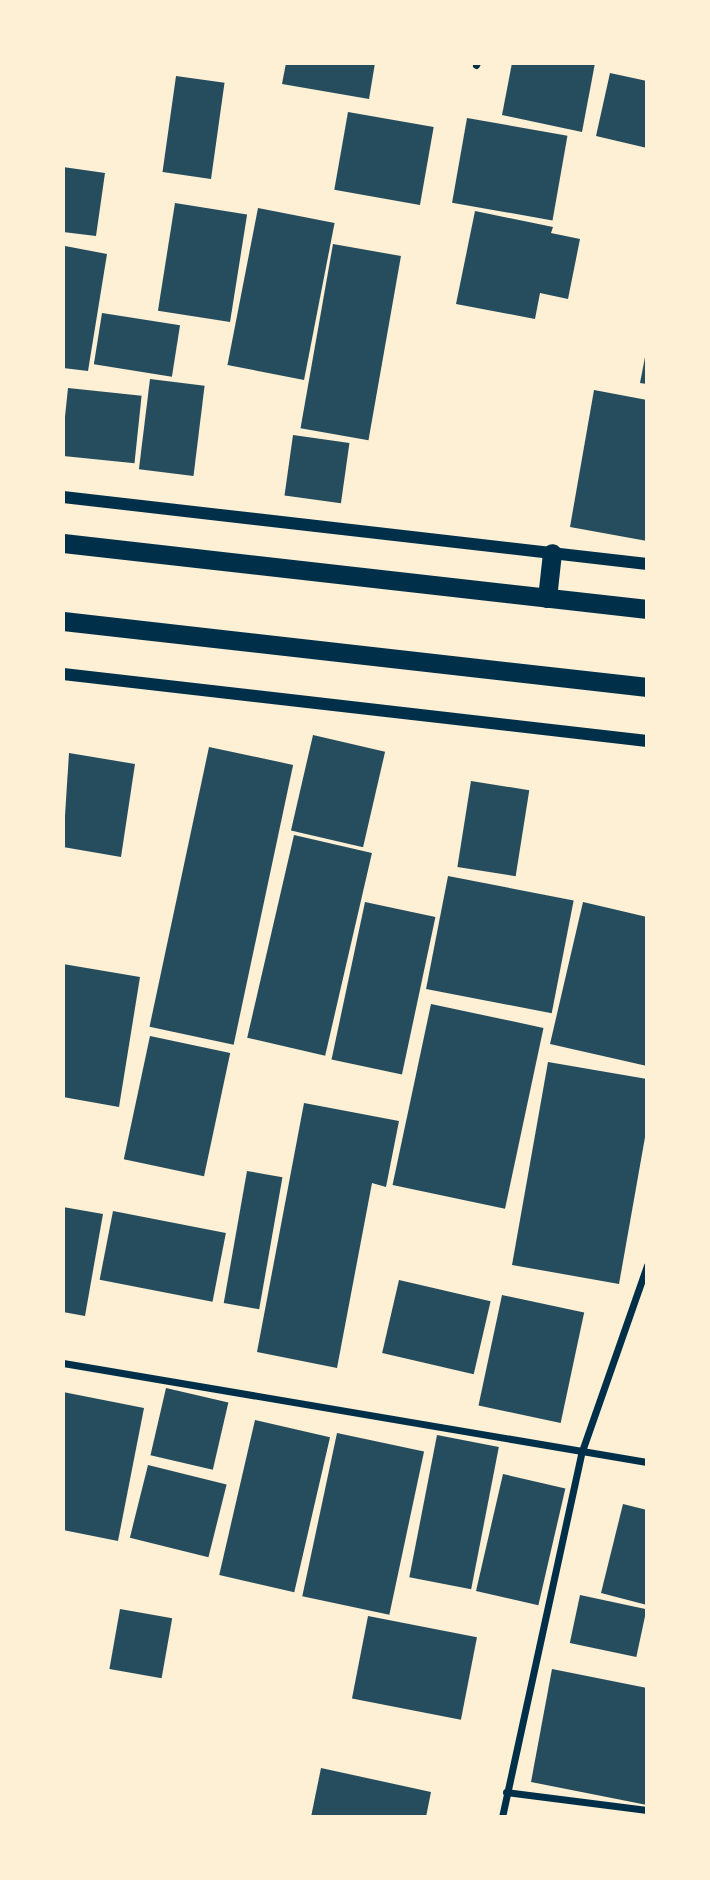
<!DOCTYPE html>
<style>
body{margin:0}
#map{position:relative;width:710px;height:1880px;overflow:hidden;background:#fdf0d5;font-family:Cabin,sans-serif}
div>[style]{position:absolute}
.building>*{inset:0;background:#264d5e;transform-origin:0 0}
.minor>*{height:7px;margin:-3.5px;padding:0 3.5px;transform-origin:3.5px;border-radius:3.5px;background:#003049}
.tertiary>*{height:12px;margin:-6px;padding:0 6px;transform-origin:6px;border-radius:6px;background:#003049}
.trunk>*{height:19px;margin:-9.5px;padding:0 9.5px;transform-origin:9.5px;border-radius:9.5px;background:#003049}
span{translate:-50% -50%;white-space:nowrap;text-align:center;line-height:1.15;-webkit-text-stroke:5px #fdf0d5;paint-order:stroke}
.frame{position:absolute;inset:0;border:65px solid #fdf0d5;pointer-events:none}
</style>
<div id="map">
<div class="building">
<div style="clip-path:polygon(286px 63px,375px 63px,369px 99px,282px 84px)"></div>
<div style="clip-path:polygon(512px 63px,595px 63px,582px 132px,502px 115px)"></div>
<div style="clip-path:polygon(610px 73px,647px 81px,647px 148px,596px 136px)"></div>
<div style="left:176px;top:76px;width:49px;height:97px;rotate:8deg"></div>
<div style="left:348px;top:112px;width:87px;height:79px;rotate:10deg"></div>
<div style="left:467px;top:118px;width:102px;height:86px;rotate:10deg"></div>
<div style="clip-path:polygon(63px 167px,105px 173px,96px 236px,63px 232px)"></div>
<div style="left:175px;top:203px;width:73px;height:109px;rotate:9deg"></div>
<div style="left:258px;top:208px;width:78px;height:160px;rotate:11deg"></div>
<div style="clip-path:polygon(475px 211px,553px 227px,551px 233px,580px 239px,568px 299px,540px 293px,535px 319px,456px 304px)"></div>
<div style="left:333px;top:244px;width:69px;height:187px;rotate:10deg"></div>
<div style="clip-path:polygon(65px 246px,107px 254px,88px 371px,63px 368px)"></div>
<div style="left:102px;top:313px;width:79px;height:52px;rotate:9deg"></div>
<div style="clip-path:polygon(646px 352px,647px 352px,647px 384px,640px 383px)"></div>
<div style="left:150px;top:379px;width:55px;height:91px;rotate:7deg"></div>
<div style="left:68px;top:388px;width:74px;height:68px;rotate:6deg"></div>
<div style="clip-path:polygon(594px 390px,647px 400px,647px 541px,570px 527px)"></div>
<div style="left:293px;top:435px;width:57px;height:61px;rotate:8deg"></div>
<div style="left:313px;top:735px;width:74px;height:98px;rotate:13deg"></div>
<div style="left:209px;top:747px;width:86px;height:286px;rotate:12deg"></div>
<div style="clip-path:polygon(69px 753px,135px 764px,121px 857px,63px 847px)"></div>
<div style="left:471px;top:781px;width:59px;height:87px;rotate:9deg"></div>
<div style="left:294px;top:835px;width:80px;height:208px;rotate:13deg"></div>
<div style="left:448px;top:876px;width:128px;height:115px;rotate:11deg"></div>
<div style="left:365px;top:902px;width:72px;height:161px;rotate:12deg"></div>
<div style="clip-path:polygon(583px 902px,647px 917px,647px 1066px,550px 1044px)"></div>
<div style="clip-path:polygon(63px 964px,140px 977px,119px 1107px,63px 1097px)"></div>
<div style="left:431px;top:1004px;width:115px;height:185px;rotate:12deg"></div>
<div style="left:150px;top:1036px;width:82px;height:126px;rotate:12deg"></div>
<div style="clip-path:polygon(548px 1062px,647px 1079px,647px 1126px,619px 1284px,512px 1265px)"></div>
<div style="clip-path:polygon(304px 1103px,399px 1121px,386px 1187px,372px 1183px,337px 1368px,257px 1352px)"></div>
<div style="left:247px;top:1171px;width:36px;height:134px;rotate:10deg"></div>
<div style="clip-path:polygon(63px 1207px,103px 1214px,85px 1316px,63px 1312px)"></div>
<div style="left:113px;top:1211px;width:115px;height:70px;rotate:11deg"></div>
<div style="left:399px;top:1280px;width:94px;height:75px;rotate:13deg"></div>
<div style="left:502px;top:1295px;width:84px;height:113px;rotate:12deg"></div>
<div style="left:166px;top:1388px;width:64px;height:69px;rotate:13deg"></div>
<div style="clip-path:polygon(63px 1392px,144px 1408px,118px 1541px,63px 1530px)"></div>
<div style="left:255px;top:1420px;width:77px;height:159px;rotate:13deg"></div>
<div style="left:337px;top:1433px;width:89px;height:167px;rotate:12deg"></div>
<div style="left:437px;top:1435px;width:63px;height:145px;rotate:11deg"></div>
<div style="left:148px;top:1465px;width:81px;height:75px;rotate:14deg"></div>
<div style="left:503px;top:1474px;width:64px;height:120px;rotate:13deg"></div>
<div style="clip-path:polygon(623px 1504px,647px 1510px,647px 1605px,601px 1593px)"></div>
<div style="left:580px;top:1595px;width:68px;height:49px;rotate:12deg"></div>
<div style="left:120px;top:1609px;width:53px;height:61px;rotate:10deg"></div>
<div style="left:368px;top:1616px;width:111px;height:84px;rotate:11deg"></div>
<div style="clip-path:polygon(552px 1669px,647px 1688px,647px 1805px,531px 1782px)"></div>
<div style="clip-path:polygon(321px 1768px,431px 1792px,426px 1817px,311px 1817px)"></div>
</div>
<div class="minor">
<div style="left:476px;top:65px;width:2px;rotate:-63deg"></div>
<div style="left:63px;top:1363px;width:592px;rotate:9.62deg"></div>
<div style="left:506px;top:1792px;width:142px;rotate:7.3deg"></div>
<div style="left:502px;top:1817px;width:375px;rotate:-77.7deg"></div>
<div style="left:582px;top:1451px;width:197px;rotate:-70.7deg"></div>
</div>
<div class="tertiary">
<div style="left:63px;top:497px;width:588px;rotate:6.54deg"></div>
<div style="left:63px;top:674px;width:588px;rotate:6.54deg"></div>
</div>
<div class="trunk">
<div style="left:63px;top:543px;width:588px;rotate:6.45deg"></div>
<div style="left:547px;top:598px;width:45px;rotate:-83.7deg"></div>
<div style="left:63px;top:621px;width:588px;rotate:6.45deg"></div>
</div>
<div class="frame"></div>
</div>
